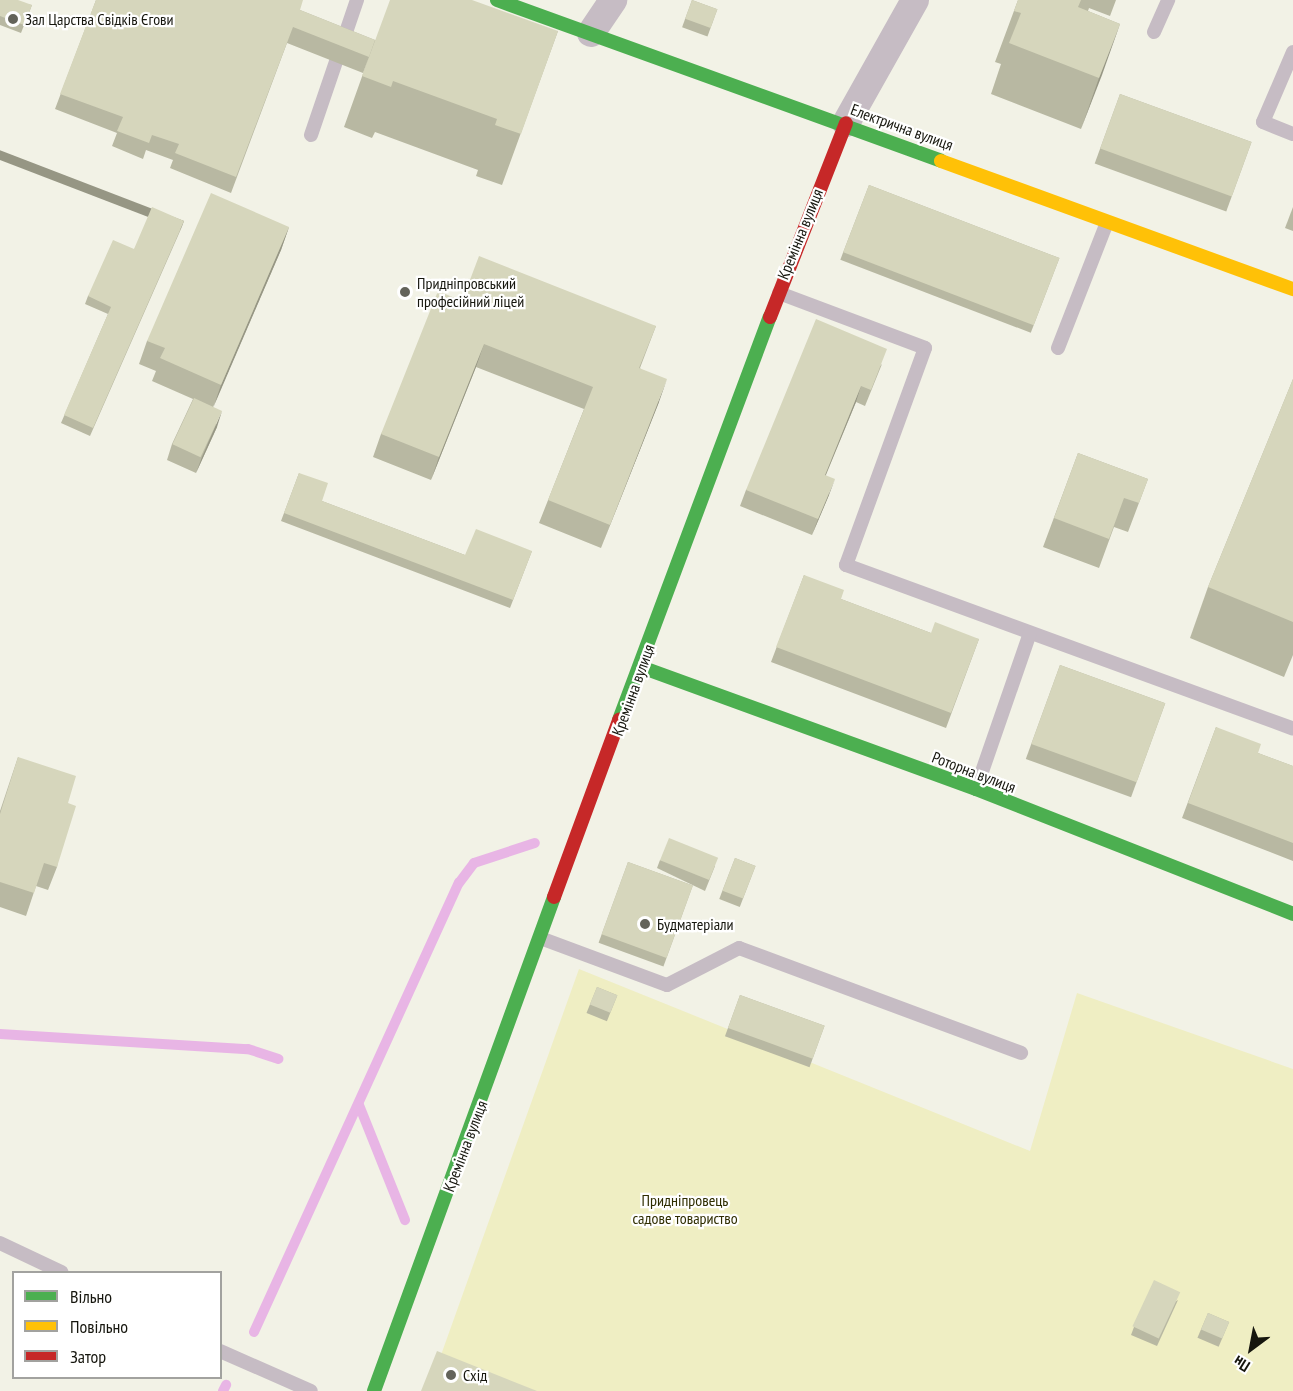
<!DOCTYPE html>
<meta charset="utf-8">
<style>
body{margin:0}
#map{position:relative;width:1293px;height:1391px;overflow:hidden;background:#f2f2e6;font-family:"PT Sans Narrow",sans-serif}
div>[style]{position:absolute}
.green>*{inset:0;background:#efeec3}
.stream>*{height:10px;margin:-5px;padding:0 5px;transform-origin:5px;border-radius:5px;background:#e8b5e5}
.lane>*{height:14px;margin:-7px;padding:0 7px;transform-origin:7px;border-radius:7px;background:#c6bcc4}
.street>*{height:28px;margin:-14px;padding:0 14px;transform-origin:14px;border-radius:14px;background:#c6bcc4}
.fast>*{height:14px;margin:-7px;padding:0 7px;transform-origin:7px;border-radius:7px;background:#4caf50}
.slow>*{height:14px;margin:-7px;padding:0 7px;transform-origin:7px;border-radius:7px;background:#ffc107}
.jam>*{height:14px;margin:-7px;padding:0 7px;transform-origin:7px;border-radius:7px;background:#c62828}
.wall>*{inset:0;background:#b8b8a2;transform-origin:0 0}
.shaded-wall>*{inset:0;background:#969684;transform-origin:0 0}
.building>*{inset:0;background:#d6d6bc;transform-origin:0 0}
.dots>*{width:16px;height:16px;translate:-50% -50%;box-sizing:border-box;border:3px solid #fff;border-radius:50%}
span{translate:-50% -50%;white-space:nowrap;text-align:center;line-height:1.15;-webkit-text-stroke:4.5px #fff;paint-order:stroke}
.poi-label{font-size:16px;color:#16160e}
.left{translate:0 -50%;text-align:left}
.street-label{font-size:16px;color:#16160e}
.park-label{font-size:16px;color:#2f2d00}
.legend{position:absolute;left:12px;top:1271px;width:210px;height:108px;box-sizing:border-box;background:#fff;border:2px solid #a2a29f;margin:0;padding:8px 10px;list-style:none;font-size:18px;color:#16160e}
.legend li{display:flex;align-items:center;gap:12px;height:30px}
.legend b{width:30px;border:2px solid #a2a29f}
.north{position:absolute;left:1221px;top:1319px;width:60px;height:60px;-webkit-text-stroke:4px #fff;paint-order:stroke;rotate:212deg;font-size:16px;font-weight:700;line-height:24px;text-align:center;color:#16160e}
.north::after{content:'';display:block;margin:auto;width:21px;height:27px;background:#16160e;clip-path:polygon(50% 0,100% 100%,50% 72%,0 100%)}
</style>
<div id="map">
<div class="green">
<div style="clip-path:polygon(579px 969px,1030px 1151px,1077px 993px,1293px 1069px,1293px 1391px,531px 1391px,441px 1355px)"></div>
</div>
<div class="stream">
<div style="left:0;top:1034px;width:248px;rotate:3.5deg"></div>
<div style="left:248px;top:1049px;width:32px;rotate:18deg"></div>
<div style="left:359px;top:1105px;width:124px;rotate:68.2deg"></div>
<div style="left:254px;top:1332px;width:494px;rotate:-65.5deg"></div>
<div style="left:459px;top:883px;width:25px;rotate:-53deg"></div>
<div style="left:474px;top:863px;width:64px;rotate:-18.2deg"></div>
<div style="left:223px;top:1391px;width:7px;rotate:-63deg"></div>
</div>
<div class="lane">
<div style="left:1154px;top:32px;width:35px;rotate:-66deg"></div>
<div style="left:1293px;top:52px;width:76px;rotate:113.2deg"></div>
<div style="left:1263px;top:122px;width:32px;rotate:22deg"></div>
<div style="left:311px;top:135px;width:143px;rotate:-71.2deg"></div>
<div style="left:779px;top:293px;width:156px;rotate:20.6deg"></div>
<div style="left:925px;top:348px;width:231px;rotate:110deg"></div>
<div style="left:846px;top:565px;width:476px;rotate:20.1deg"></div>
<div style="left:1058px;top:348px;width:135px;rotate:-68.7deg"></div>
<div style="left:976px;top:789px;width:165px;rotate:-70.9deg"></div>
<div style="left:543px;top:939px;width:132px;rotate:20.4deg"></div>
<div style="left:667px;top:985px;width:81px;rotate:-27.2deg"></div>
<div style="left:739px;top:948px;width:301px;rotate:20.4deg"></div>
<div style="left:0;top:1243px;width:68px;rotate:25.4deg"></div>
<div style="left:220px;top:1351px;width:99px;rotate:23.7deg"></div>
</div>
<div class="street">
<div style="left:591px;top:33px;width:40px;rotate:-56deg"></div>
<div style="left:846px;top:123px;width:141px;rotate:-60.7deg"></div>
</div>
<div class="fast">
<div style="left:497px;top:0;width:472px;rotate:19.9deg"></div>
<div style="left:641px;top:667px;width:357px;rotate:20deg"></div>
<div style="left:976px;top:789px;width:341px;rotate:21.5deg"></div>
<div style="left:619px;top:720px;width:430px;rotate:-69.5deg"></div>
<div style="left:374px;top:1391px;width:526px;rotate:-69.98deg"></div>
</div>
<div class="slow">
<div style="left:941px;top:161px;width:375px;rotate:20deg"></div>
</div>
<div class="jam">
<div style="left:770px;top:317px;width:208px;rotate:-68.6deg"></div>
<div style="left:554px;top:897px;width:189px;rotate:-69.8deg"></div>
</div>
<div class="wall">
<div style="clip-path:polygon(0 0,32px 5px,21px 33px,0 25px)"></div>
<div style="clip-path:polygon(96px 0,300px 10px,375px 40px,558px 31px,502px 185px,476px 176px,478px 170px,375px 132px,372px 138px,344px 127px,369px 57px,363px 73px,287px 43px,231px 193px,170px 168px,173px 160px,146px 150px,143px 159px,112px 146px,117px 133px,55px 109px)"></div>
<div style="left:692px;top:0;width:27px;height:29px;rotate:20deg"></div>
<div style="clip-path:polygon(1018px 0,1116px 0,1110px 16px,1089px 8px,1088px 11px,1120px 24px,1081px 129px,991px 94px,1001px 64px,995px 62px)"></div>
<div style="left:1120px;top:94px;width:140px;height:74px;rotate:20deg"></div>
<div style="left:869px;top:185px;width:204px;height:80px;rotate:21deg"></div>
<div style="clip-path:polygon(1293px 207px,1293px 231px,1285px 228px)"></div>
<div style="clip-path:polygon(289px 227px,281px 250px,213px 407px,217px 427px,196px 473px,167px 460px,172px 444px,193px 399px,152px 381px,156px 371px,139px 364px,147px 341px)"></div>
<div style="clip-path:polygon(181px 229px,90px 436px,61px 423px,108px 314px,85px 304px,88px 296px,134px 249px)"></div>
<div style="clip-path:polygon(462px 301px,656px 326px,640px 368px,659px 402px,601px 548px,539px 523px,584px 409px,476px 367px,431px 480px,373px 457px,381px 434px)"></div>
<div style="clip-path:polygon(882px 364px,865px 406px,856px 402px,826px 475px,829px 495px,812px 535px,740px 506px,746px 490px)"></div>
<div style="clip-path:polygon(1293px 379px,1293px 655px,1284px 677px,1190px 638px,1208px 587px)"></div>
<div style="clip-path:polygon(1078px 453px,1148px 479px,1128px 532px,1114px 527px,1099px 568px,1043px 547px)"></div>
<div style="clip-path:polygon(299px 473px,322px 501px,465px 555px,532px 551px,510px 608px,281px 521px)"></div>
<div style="clip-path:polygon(804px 575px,841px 599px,931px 633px,979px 639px,946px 728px,771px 662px)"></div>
<div style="left:1060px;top:665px;width:112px;height:100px;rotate:20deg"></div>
<div style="clip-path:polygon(1216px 727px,1258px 753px,1293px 766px,1293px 861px,1182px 818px)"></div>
<div style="clip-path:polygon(18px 757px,68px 803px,57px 867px,48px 890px,36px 886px,26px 916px,0 907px,0 811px)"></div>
<div style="left:735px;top:858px;width:22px;height:44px;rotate:21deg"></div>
<div style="clip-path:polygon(660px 860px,715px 866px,705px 891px,657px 868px)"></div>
<div style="left:628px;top:862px;width:69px;height:86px;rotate:20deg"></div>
<div style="left:597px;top:987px;width:22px;height:28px;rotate:22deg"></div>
<div style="left:740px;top:995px;width:90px;height:44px;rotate:20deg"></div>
<div style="clip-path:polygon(1178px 1300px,1157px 1346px,1131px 1335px,1134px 1327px)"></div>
<div style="left:1208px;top:1313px;width:23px;height:27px;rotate:23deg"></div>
</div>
<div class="shaded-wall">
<div style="clip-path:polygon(1120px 24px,1102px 75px,1081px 129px,1099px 78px)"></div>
<div style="left:184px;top:221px;width:9px;height:226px;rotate:111deg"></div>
<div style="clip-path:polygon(289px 227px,281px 250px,213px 408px,221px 385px)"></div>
<div style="clip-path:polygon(484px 344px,476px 367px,431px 480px,439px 457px)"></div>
<div style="clip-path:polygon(667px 379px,659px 402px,601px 548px,610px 525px)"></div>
<div style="clip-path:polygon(861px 386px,856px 402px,819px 491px,825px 475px)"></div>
<div style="clip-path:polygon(222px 411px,217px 427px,196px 473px,202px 457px)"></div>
<div style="clip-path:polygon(835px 479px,829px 495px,812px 535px,818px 519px)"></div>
</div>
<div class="building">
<div style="clip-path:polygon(0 0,18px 0,32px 5px,24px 25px,0 16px)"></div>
<div style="clip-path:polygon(96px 0,303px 0,300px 10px,375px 40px,369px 57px,293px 27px,236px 177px,175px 153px,179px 144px,152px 135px,149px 143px,117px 131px,123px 117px,60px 94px)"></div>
<div style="clip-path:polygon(390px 0,472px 0,558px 31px,521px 134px,495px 125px,497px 119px,393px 81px,391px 87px,362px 76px)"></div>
<div style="left:692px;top:0;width:27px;height:20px;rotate:20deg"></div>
<div style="clip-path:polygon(1018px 0,1081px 0,1078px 7px,1120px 24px,1099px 78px,1009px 43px,1021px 13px,1014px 11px)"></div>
<div style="left:1120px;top:94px;width:140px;height:58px;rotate:20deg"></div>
<div style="left:869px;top:185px;width:204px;height:72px;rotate:21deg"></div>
<div style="clip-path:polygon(211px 193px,289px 227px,221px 385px,160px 358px,165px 348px,147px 341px)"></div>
<div style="clip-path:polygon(152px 207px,184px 221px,93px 428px,64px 415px,111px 307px,88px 296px,113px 240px,134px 249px)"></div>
<div style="clip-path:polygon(479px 256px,656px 326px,639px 368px,667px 379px,610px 525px,548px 500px,593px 387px,484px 344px,439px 457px,381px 434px,438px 291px,462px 301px)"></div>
<div style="clip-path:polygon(816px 319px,887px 349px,871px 390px,861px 386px,825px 475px,835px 479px,818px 519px,746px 490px)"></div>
<div style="clip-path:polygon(1293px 379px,1293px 622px,1208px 587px)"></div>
<div style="left:194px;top:398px;width:31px;height:51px;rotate:25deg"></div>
<div style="clip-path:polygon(1078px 453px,1148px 479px,1139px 503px,1124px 498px,1109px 539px,1054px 518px)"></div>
<div style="clip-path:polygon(299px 473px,328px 483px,322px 501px,465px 555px,476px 529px,532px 551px,513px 600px,284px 513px)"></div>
<div style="clip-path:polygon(804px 575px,844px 590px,841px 599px,931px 633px,935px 622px,979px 639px,951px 713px,776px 647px)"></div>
<div style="left:1060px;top:665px;width:112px;height:84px;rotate:20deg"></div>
<div style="clip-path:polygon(1216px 727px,1261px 744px,1258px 753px,1293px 766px,1293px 843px,1188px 803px)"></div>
<div style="clip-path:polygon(18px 757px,76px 776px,68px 803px,76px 806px,57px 867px,44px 863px,34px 893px,0 882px,0 814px)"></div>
<div style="left:669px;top:838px;width:53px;height:24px;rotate:22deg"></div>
<div style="left:735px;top:858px;width:22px;height:35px;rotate:21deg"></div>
<div style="left:628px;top:862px;width:69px;height:77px;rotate:20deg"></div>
<div style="left:597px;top:987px;width:22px;height:19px;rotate:22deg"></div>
<div style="left:740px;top:995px;width:90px;height:35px;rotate:20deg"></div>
<div style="left:1154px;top:1280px;width:29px;height:51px;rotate:25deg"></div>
<div style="left:1208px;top:1313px;width:23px;height:18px;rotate:23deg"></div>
<div style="clip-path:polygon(437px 1351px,537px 1391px,421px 1391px)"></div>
</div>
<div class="dots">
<div style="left:13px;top:19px;background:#63635a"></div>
<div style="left:405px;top:292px;background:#63635a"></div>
<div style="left:645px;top:924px;background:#63635a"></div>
<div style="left:451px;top:1375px;background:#63635a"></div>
</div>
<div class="poi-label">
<span class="left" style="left:25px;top:19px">Зал Царства Свідків Єгови</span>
<span class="left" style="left:417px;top:292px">Придніпровський<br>професійний ліцей</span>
<span class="left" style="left:657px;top:924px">Будматеріали</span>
<span class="left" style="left:463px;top:1375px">Схід</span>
</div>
<div class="street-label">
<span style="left:902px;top:127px;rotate:20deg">Електрична вулиця</span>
<span style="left:800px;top:234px;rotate:-68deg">Кремінна вулиця</span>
<span style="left:633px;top:690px;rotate:-70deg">Кремінна вулиця</span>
<span style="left:974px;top:772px;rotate:21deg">Роторна вулиця</span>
<span style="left:465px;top:1146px;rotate:-69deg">Кремінна вулиця</span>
</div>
<div class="park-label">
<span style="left:685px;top:1209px">Придніпровець<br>садове товариство</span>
</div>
<ul class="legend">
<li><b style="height:8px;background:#4caf50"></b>Вільно</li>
<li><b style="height:8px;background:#ffc107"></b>Повільно</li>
<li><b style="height:8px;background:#c62828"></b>Затор</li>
</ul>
<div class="north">Пн</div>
</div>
